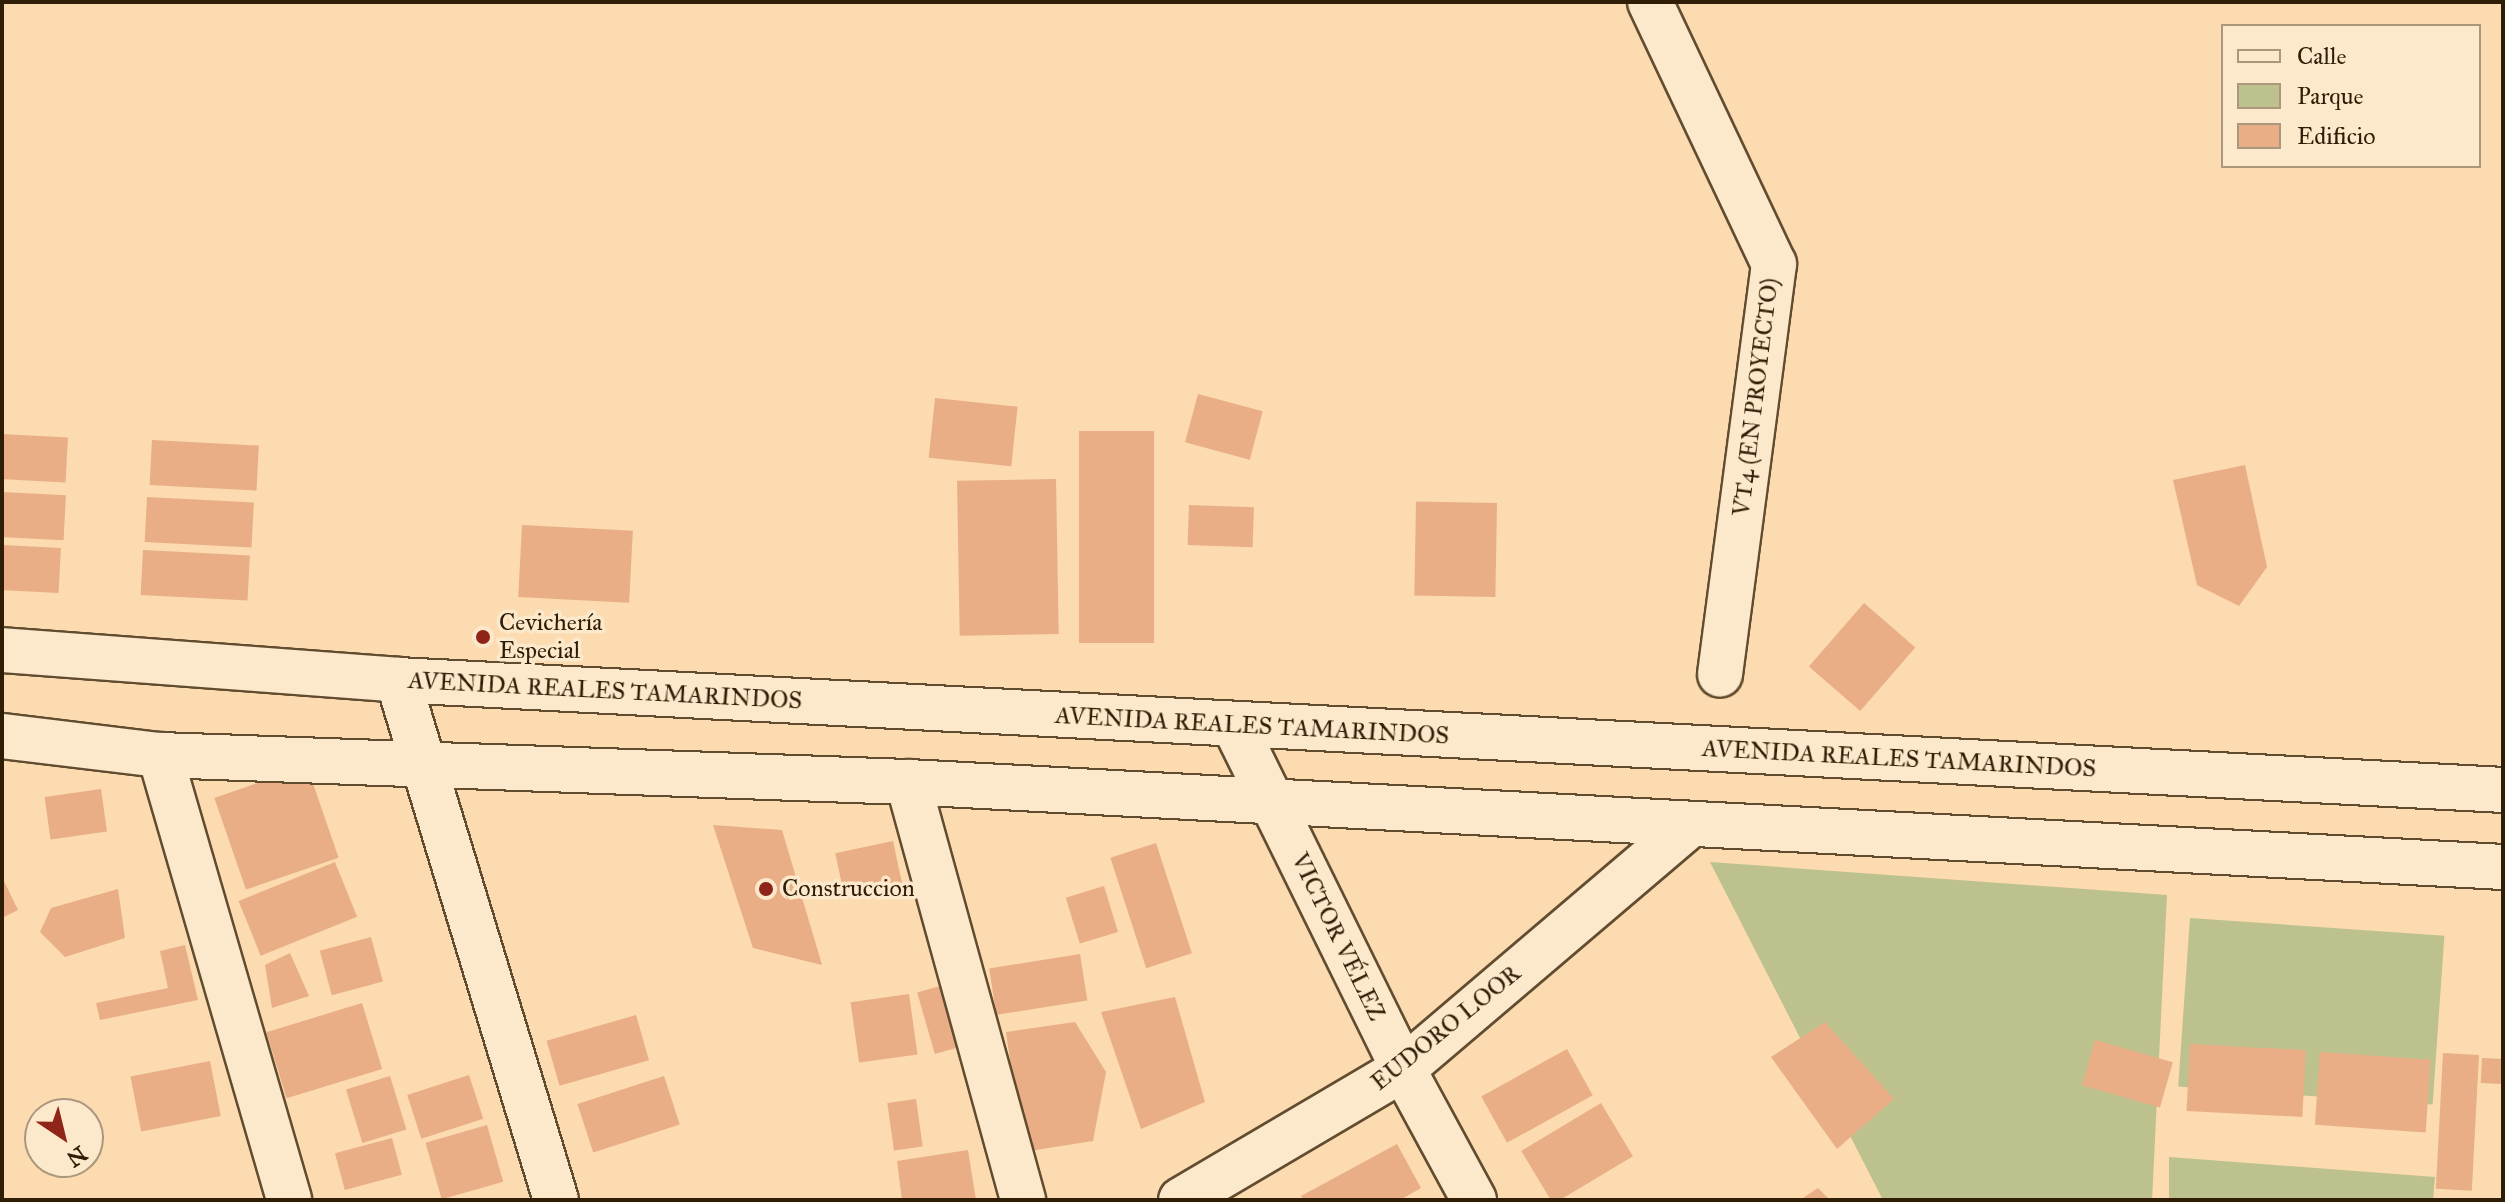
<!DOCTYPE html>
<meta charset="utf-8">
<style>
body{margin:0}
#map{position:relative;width:2505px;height:1202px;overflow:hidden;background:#fbdbaf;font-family:"IM FELL Great Primer",serif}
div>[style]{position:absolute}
.green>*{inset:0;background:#bcc18d;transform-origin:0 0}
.building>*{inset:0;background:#e9ae85;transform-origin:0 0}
.roads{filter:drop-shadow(2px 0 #624c30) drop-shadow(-2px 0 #624c30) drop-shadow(0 2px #624c30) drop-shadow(0 -2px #624c30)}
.street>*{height:44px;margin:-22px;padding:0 22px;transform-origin:22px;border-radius:22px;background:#fce8cb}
.secondary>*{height:44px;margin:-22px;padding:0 22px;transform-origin:22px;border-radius:22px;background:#fce8cb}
.dots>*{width:22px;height:22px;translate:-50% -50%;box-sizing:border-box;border:4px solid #fce8cb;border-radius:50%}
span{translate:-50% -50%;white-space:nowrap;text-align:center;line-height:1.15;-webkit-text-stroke:7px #fce8cb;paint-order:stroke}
.street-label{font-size:24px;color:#2f1d05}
.poi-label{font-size:24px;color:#2f1d05}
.left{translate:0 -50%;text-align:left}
.frame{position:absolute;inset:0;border:4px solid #2f1d05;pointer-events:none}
.legend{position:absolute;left:2221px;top:24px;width:260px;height:144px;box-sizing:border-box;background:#fce8cb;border:2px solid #aa977c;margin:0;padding:10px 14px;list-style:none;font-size:24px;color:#2f1d05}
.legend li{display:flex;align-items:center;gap:16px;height:40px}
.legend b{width:40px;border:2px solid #aa977c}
.north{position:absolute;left:24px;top:1098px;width:80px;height:80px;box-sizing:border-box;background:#fce8cb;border:2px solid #aa977c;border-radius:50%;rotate:145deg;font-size:22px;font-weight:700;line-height:32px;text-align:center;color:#2f1d05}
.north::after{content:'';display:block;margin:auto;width:28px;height:36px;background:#8f2418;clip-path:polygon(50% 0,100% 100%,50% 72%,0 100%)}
</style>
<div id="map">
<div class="green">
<div style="clip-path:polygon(1710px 862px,2167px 895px,2152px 1200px,1883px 1200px)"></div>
<div style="left:2190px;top:918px;width:255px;height:169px;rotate:4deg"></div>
<div style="clip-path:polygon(2169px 1157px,2435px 1177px,2433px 1200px,2169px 1200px)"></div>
</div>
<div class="building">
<div style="left:1198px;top:394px;width:67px;height:50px;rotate:15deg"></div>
<div style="left:935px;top:398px;width:83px;height:60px;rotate:6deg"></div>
<div style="left:1079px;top:431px;width:75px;height:212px"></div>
<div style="left:2px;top:434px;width:66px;height:45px;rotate:3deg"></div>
<div style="left:152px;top:440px;width:107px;height:45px;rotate:3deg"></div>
<div style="clip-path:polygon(2245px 465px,2267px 567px,2239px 606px,2197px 585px,2173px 480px)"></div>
<div style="left:1056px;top:479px;width:155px;height:99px;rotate:89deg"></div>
<div style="left:2px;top:492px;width:64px;height:45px;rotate:3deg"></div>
<div style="left:147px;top:497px;width:107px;height:45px;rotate:3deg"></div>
<div style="left:1497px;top:503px;width:94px;height:81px;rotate:91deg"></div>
<div style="left:1189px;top:505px;width:65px;height:40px;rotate:2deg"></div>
<div style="left:522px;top:525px;width:111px;height:72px;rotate:3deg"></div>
<div style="left:2px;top:545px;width:59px;height:45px;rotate:3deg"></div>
<div style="left:143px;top:550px;width:107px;height:45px;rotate:3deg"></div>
<div style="left:1864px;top:603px;width:68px;height:84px;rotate:41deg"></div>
<div style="left:307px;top:766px;width:97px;height:98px;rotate:71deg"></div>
<div style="left:101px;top:789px;width:43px;height:57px;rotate:82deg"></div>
<div style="clip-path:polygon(713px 825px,782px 830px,822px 965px,753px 948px)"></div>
<div style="left:893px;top:841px;width:44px;height:59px;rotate:78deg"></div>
<div style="left:1156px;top:843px;width:116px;height:48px;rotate:72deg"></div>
<div style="left:335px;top:862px;width:59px;height:104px;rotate:68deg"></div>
<div style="clip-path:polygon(2px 877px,18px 910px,2px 918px)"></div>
<div style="left:1104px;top:886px;width:48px;height:40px;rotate:73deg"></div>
<div style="clip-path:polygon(118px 889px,125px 938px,65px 957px,40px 932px,51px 908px)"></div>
<div style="left:371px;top:937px;width:46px;height:53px;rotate:75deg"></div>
<div style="clip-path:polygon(185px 945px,198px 1000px,100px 1020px,96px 1003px,168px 988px,160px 951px)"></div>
<div style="clip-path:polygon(290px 953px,309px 996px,272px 1008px,265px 965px)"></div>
<div style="left:1080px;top:954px;width:47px;height:92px;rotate:81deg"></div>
<div style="left:947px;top:984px;width:64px;height:31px;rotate:74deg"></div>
<div style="left:909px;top:994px;width:61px;height:59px;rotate:82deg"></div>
<div style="clip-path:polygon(1175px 997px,1205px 1102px,1141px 1129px,1101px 1012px)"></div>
<div style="left:362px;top:1003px;width:69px;height:100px;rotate:73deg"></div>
<div style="left:636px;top:1015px;width:47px;height:93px;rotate:74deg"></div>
<div style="clip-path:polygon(1075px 1022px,1106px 1072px,1093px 1141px,1023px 1152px,1006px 1032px)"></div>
<div style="clip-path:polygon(1825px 1022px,1894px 1099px,1837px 1149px,1771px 1057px)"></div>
<div style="left:2095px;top:1040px;width:81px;height:47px;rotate:16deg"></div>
<div style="left:2190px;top:1044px;width:116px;height:67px;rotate:3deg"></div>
<div style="left:1567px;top:1049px;width:53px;height:98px;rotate:61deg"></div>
<div style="left:2320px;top:1052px;width:111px;height:73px;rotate:4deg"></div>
<div style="left:2443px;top:1053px;width:36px;height:136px;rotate:3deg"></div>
<div style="left:2482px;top:1058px;width:21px;height:25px;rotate:3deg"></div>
<div style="left:210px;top:1061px;width:56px;height:81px;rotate:79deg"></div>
<div style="left:469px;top:1075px;width:46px;height:65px;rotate:72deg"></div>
<div style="left:390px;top:1076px;width:56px;height:46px;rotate:73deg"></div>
<div style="left:664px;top:1076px;width:51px;height:91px;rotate:72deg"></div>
<div style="left:916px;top:1099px;width:48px;height:29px;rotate:82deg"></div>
<div style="left:1601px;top:1103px;width:62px;height:93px;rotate:59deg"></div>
<div style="left:487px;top:1125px;width:59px;height:64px;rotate:74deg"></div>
<div style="left:392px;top:1138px;width:38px;height:59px;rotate:75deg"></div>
<div style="clip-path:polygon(1397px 1144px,1421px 1188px,1400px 1200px,1303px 1200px,1301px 1196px)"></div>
<div style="clip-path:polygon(968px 1150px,976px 1200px,902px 1200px,897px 1161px)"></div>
<div style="clip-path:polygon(1818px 1188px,1830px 1200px,1800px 1200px)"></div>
</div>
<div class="roads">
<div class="street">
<div style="left:1650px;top:2px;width:290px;rotate:64.7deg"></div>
<div style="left:1774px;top:264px;width:414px;rotate:97.5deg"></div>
<div style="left:398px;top:680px;width:543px;rotate:73.1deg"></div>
<div style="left:1234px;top:725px;width:383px;rotate:63.8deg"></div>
<div style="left:1403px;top:1069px;width:149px;rotate:61.5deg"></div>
<div style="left:160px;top:755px;width:463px;rotate:73.8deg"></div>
<div style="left:908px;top:782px;width:434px;rotate:74.6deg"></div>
<div style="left:1181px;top:1200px;width:258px;rotate:-30.5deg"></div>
<div style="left:1403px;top:1069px;width:377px;rotate:-40.4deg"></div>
</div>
<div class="secondary">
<div style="left:2px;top:650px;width:397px;rotate:4.3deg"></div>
<div style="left:398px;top:680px;width:2108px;rotate:2.99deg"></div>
<div style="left:2px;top:736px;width:159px;rotate:6.9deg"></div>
<div style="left:160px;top:755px;width:748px;rotate:2.07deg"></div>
<div style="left:908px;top:782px;width:1597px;rotate:3.05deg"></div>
</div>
</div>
<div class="dots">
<div style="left:483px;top:637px;background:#8f2418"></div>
<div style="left:766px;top:889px;background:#8f2418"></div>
</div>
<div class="street-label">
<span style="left:1756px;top:397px;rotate:-83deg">VT4 (EN PROYECTO)</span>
<span style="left:605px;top:691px;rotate:3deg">AVENIDA REALES TAMARINDOS</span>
<span style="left:1252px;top:726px;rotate:3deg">AVENIDA REALES TAMARINDOS</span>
<span style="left:1899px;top:759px;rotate:3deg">AVENIDA REALES TAMARINDOS</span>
<span style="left:1338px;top:937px;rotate:64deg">VICTOR VÉLEZ</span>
<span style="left:1446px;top:1028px;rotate:-39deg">EUDORO LOOR</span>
</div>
<div class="poi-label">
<span class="left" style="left:499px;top:637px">Cevichería<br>Especial</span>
<span class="left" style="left:782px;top:889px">Construccion</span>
</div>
<div class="frame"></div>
<ul class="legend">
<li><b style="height:10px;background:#fce8cb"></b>Calle</li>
<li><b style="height:22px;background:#bcc18d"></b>Parque</li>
<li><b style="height:22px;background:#e9ae85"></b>Edificio</li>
</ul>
<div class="north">N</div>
</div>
